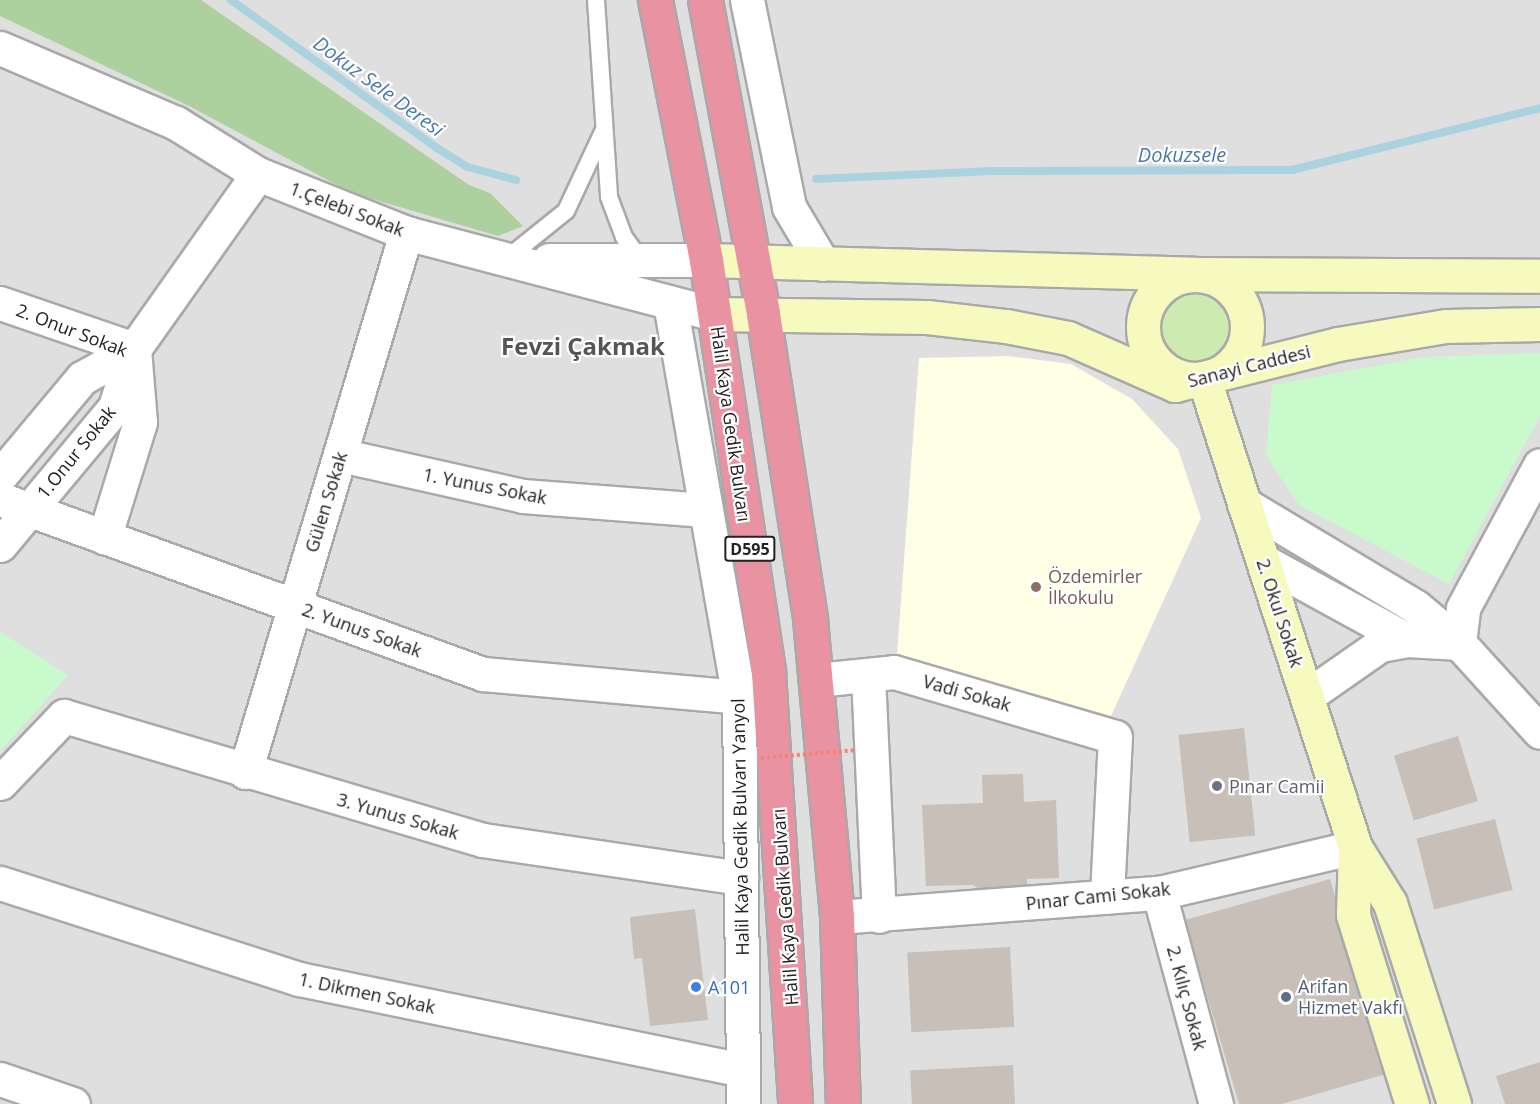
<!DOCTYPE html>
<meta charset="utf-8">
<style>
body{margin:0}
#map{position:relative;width:1540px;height:1104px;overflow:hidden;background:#f2efe9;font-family:"Open Sans",sans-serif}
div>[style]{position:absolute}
.residential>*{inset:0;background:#e0dfdf;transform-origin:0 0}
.education>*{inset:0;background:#ffffe5}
.grass>*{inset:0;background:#cdebb0}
.round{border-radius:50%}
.forest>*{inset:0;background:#add19e}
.park>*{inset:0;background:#c8facc}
.stream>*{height:8px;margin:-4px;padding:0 4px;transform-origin:4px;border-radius:4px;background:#aad3df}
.building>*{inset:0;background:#c7bfb8;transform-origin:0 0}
.roads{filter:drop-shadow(2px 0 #a9a9a9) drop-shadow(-2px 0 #a9a9a9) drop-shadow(0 2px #a9a9a9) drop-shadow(0 -2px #a9a9a9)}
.lane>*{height:16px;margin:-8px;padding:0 8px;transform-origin:8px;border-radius:8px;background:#fff}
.street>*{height:33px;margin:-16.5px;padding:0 16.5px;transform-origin:16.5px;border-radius:16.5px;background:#fff}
.secondary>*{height:33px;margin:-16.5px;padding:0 16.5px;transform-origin:16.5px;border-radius:16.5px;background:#f7fabf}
.secondary>.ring{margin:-16.5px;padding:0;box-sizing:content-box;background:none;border:33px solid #f7fabf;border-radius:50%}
.highway>*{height:33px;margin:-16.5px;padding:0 16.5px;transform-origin:16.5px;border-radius:16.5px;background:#e892a2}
.path-bridge>*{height:4px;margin-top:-2px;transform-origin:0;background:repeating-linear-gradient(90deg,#fa8072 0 3px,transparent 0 6px)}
.dots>*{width:16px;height:16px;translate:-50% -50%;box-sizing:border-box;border:3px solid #fff;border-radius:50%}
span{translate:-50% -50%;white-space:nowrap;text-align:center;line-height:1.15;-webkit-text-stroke:4.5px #fff;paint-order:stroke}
.shield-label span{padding:2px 4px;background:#fff;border:2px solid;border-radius:4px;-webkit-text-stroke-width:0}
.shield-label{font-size:16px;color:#222;font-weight:700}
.street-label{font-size:18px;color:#222}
.education-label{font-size:18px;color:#785e54}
.left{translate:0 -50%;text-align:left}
.worship-label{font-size:18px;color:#5b616d}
.shop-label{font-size:18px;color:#366cbe}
.service-label{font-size:18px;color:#4e5e75}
.water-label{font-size:20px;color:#4a7aab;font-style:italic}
.district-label{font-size:24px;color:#555;font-weight:700}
</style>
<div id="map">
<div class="residential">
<div style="left:0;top:0;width:1540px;height:1104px"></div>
</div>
<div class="education">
<div style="clip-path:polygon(1008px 356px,1071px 364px,1132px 399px,1178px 449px,1201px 518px,1111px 716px,897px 655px,919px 358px)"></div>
</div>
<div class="grass">
<div class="round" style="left:1151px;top:289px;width:78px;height:78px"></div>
</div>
<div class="forest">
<div style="clip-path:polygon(0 0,201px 0,469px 185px,490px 193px,523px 226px,498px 236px,352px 193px,189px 106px,0 16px)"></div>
</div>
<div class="park">
<div style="clip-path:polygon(1540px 353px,1540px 416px,1449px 584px,1299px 505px,1266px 455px,1272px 385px,1423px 357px)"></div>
<div style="clip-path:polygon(0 632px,68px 675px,0 751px)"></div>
</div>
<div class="stream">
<div style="left:231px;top:0;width:254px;rotate:35.7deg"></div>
<div style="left:437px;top:148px;width:36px;rotate:32deg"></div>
<div style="left:468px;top:167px;width:50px;rotate:15.2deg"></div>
<div style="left:816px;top:179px;width:175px;rotate:-2.6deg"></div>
<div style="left:991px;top:171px;width:301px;rotate:-0.2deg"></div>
<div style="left:1292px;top:170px;width:256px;rotate:-14deg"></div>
</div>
<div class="building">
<div style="left:1244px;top:728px;width:108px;height:66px;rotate:84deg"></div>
<div style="left:1458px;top:736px;width:68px;height:67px;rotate:73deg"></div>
<div style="clip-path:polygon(1023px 774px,1024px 802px,1056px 800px,1059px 878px,1027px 879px,1027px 895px,985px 896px,974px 885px,926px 886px,922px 805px,983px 803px,982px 775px)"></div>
<div style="left:1495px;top:819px;width:73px;height:81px;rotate:76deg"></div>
<div style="clip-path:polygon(1330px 879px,1386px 1074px,1282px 1104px,1239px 1104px,1185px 920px)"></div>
<div style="clip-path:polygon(695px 909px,708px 1020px,650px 1026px,642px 958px,634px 959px,630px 917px)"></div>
<div style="left:1010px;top:947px;width:80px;height:103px;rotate:87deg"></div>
<div style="clip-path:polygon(1540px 1062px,1540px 1104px,1505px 1104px,1496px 1076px)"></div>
<div style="left:1013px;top:1065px;width:39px;height:103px;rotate:87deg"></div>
</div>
<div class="roads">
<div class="lane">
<div style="left:596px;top:0;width:197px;rotate:86.2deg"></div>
<div style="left:609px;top:197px;width:43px;rotate:69.4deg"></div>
<div style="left:624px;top:237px;width:29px;rotate:54deg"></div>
<div style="left:505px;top:260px;width:78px;rotate:-38.8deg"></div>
<div style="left:566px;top:211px;width:87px;rotate:-64.9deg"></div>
</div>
<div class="street">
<div style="left:747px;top:0;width:211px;rotate:78.5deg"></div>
<div style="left:789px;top:207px;width:66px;rotate:59.2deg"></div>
<div style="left:0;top:48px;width:191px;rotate:23.1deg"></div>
<div style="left:176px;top:123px;width:97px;rotate:31.9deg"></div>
<div style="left:258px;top:174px;width:159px;rotate:21.7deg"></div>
<div style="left:406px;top:233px;width:319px;rotate:14.7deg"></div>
<div style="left:549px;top:260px;width:157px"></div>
<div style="left:0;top:303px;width:142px;rotate:18.9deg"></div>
<div style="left:134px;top:349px;width:73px;rotate:85.3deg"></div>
<div style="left:140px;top:422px;width:121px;rotate:107.2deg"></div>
<div style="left:670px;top:303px;width:400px;rotate:80.1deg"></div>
<div style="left:739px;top:697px;width:407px;rotate:89.4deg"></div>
<div style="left:340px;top:455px;width:188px;rotate:12.6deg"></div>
<div style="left:523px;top:496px;width:182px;rotate:4.4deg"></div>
<div style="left:0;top:476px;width:128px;rotate:-50.1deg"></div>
<div style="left:82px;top:378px;width:60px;rotate:-29.1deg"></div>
<div style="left:134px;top:349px;width:214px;rotate:-54.7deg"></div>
<div style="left:0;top:499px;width:514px;rotate:19.92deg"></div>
<div style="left:483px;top:674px;width:257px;rotate:5.1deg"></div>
<div style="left:1244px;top:504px;width:200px;rotate:30.9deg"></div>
<div style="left:1416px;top:607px;width:56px;rotate:39.9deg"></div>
<div style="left:1459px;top:643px;width:120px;rotate:47.7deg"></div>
<div style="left:0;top:545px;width:180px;rotate:-50.2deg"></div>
<div style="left:115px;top:407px;width:47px;rotate:-72.7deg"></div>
<div style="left:1263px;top:561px;width:164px;rotate:28.7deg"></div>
<div style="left:868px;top:675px;width:241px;rotate:87.4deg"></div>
<div style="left:817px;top:680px;width:77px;rotate:-5.9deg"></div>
<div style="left:894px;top:672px;width:230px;rotate:16.4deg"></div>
<div style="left:1115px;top:737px;width:160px;rotate:92.9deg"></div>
<div style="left:1307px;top:696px;width:89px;rotate:-34.9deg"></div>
<div style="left:1380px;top:645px;width:27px;rotate:-10deg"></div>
<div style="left:1407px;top:640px;width:52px;rotate:3.3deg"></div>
<div style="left:1459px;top:643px;width:35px;rotate:-83deg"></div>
<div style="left:1463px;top:608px;width:162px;rotate:-61.7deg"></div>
<div style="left:245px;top:772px;width:563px;rotate:-73.37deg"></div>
<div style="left:0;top:783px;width:93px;rotate:-46.3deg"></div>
<div style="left:64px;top:716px;width:437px;rotate:16.5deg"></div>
<div style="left:483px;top:840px;width:261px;rotate:8.4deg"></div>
<div style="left:0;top:883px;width:314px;rotate:17.8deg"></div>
<div style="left:299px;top:979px;width:453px;rotate:11.6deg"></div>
<div style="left:1159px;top:893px;width:219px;rotate:74.9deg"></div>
<div style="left:837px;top:917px;width:323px;rotate:-4.3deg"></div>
<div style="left:1159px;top:893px;width:201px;rotate:-13.2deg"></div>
<div style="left:0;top:1079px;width:77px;rotate:18.9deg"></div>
</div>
<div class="secondary">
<div style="left:706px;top:260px;width:489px;rotate:1.6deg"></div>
<div style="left:1195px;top:274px;width:345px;rotate:0.3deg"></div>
<div class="ring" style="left:1143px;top:275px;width:71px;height:71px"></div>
<div style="left:715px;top:314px;width:212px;rotate:0.8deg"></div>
<div style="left:927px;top:317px;width:80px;rotate:6.5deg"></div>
<div style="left:1006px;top:326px;width:63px;rotate:11deg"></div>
<div style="left:1068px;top:338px;width:117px;rotate:23.7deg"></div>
<div style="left:1175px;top:385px;width:168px;rotate:-14.1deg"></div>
<div style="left:1338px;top:344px;width:109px;rotate:-9.5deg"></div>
<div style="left:1446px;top:326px;width:94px;rotate:-1.2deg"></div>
<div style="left:1204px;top:379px;width:492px;rotate:72.1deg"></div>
<div style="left:1355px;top:847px;width:66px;rotate:58deg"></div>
<div style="left:1390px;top:903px;width:211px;rotate:72.3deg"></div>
<div style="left:1355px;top:847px;width:68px;rotate:91.7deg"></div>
<div style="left:1353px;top:915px;width:198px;rotate:72.7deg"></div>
</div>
<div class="highway">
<div style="left:655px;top:0;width:265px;rotate:78.9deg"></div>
<div style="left:706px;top:260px;width:417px;rotate:81.4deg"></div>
<div style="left:768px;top:672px;width:433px;rotate:86.4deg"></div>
<div style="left:705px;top:0;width:319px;rotate:79.5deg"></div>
<div style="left:763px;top:314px;width:309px;rotate:81.2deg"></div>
<div style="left:810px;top:619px;width:299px;rotate:84.8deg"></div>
<div style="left:837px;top:917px;width:187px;rotate:88.2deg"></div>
</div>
</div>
<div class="path-bridge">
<div style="left:761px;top:758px;width:96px;rotate:-4.8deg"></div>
</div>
<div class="dots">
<div style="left:1036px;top:587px;background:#8d6e63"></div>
<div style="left:1217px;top:786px;background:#6b7280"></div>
<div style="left:696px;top:987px;background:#3f7fe0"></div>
<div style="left:1286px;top:997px;background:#5c6f8a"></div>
</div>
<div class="shield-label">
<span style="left:750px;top:549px">D595</span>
</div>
<div class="street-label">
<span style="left:347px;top:209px;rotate:21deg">1.Çelebi Sokak</span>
<span style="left:72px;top:330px;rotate:21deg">2. Onur Sokak</span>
<span style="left:1249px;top:366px;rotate:-14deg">Sanayi Caddesi</span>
<span style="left:731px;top:424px;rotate:82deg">Halil Kaya Gedik Bulvarı</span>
<span style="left:76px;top:452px;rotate:-51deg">1.Onur Sokak</span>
<span style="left:485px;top:486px;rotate:11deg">1. Yunus Sokak</span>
<span style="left:326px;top:502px;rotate:-73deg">Gülen Sokak</span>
<span style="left:1280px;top:613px;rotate:72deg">2. Okul Sokak</span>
<span style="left:362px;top:630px;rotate:20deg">2. Yunus Sokak</span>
<span style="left:967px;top:693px;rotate:16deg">Vadi Sokak</span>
<span style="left:398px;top:816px;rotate:16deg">3. Yunus Sokak</span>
<span style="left:740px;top:827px;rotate:-91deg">Halil Kaya Gedik Bulvarı Yanyol</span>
<span style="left:1098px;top:896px;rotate:-6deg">Pınar Cami Sokak</span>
<span style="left:785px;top:907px;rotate:-94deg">Halil Kaya Gedik Bulvarı</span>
<span style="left:367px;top:993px;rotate:12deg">1. Dikmen Sokak</span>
<span style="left:1187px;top:998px;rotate:75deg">2. Kılıç Sokak</span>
</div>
<div class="education-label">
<span class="left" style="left:1048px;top:587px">Özdemirler<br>İlkokulu</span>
</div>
<div class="worship-label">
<span class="left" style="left:1229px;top:786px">Pınar Camii</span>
</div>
<div class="shop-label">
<span class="left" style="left:708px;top:987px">A101</span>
</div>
<div class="service-label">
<span class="left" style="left:1298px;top:997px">Arifan<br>Hizmet Vakfı</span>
</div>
<div class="water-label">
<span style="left:379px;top:86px;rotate:36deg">Dokuz Sele Deresi</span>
<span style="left:1182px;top:154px">Dokuzsele</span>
</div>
<div class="district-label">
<span style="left:583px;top:346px">Fevzi Çakmak</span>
</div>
</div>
